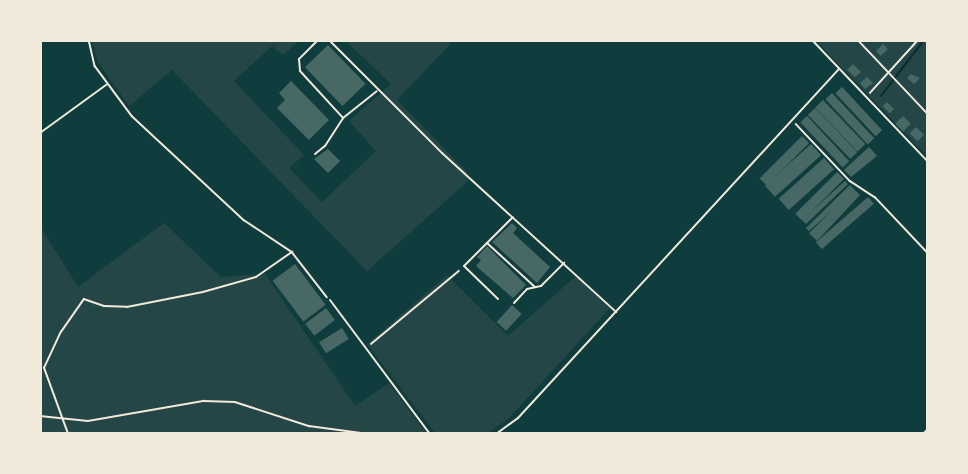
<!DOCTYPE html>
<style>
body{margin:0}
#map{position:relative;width:968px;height:474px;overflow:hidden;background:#0f3d3e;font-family:"PT Sans",sans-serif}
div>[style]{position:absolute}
.green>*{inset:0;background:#244646}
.stream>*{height:2px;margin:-1px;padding:0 1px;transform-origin:1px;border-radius:1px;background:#0a2a2b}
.building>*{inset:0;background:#486865;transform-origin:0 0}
.path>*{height:1.5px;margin:-0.75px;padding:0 0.75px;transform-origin:0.75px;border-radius:0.75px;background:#f1e9da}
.service>*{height:2px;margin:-1px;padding:0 1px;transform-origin:1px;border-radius:1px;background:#f1e9da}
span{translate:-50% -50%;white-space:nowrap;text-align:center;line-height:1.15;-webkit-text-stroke:4.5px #f1e9da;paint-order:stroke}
.frame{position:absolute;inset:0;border:42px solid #f1e9da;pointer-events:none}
</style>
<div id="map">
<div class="green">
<div style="clip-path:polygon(92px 41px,299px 41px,283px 55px,272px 46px,234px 81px,304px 155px,289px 168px,322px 202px,376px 151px,349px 121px,391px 84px,346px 41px,453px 41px,397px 100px,467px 172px,468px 181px,367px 271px,172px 70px,129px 106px,98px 62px)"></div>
<div style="clip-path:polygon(816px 41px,927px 41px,927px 156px,823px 48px)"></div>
<div style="clip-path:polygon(164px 223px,221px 277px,265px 274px,355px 406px,389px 383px,426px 433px,41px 433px,40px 226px,78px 287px)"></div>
<div style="clip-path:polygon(447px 275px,508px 336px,576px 276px,610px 308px,508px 419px,488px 433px,435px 433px,367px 344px)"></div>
</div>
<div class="stream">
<div style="left:881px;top:96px;width:71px;rotate:-52.5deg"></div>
</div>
<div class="building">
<div style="left:883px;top:44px;width:7px;height:10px;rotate:45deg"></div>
<div style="left:328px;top:45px;width:54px;height:32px;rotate:46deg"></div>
<div style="clip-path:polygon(853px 64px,861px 72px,855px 77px,847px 70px)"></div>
<div style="clip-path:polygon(911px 74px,920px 78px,914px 84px,907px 78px)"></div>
<div style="clip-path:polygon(867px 77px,873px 83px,865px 89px,860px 83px)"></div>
<div style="clip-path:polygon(291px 81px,329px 120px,309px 140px,277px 108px,285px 100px,279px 93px)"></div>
<div style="left:842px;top:87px;width:59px;height:9px;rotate:47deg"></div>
<div style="left:832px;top:93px;width:62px;height:9px;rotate:47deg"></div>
<div style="left:823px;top:100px;width:61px;height:11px;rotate:46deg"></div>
<div style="left:887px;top:102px;width:10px;height:6px;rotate:45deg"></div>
<div style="left:815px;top:108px;width:61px;height:10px;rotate:46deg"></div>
<div style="left:807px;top:116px;width:62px;height:9px;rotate:47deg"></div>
<div style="left:903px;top:116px;width:11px;height:11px;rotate:45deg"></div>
<div style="left:916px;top:127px;width:11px;height:9px;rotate:45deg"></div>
<div style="left:802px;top:136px;width:10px;height:60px;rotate:45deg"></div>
<div style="left:811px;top:144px;width:15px;height:62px;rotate:48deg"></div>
<div style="clip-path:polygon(869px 147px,877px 156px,851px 177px,844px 170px)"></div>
<div style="clip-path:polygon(328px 149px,340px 161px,328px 173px,314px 159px)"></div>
<div style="left:824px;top:158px;width:15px;height:61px;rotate:48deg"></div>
<div style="left:837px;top:172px;width:10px;height:59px;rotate:45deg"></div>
<div style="clip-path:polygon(845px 181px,848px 184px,806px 224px,802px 220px)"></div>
<div style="clip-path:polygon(850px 185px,860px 195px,817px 241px,809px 233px,833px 210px,809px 231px,806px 228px)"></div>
<div style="left:868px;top:197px;width:9px;height:69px;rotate:49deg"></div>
<div style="clip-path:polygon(512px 223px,517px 228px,513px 233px,550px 267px,537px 283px,492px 242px)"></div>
<div style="clip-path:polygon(487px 246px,526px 285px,513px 298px,476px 266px,481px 260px,477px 257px)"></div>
<div style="left:295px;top:264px;width:51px;height:28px;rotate:53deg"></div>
<div style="left:512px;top:305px;width:13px;height:23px;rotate:42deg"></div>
<div style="left:326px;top:308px;width:15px;height:26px;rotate:53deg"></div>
<div style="left:342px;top:328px;width:13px;height:27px;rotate:58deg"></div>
</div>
<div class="path">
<div style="left:89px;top:40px;width:27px;rotate:77deg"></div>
<div style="left:95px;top:66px;width:62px;rotate:53.5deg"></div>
<div style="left:132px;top:116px;width:153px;rotate:42.9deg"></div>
<div style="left:244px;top:220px;width:58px;rotate:33.7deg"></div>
<div style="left:292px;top:252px;width:57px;rotate:52.1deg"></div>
<div style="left:858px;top:40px;width:102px;rotate:46.6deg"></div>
<div style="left:870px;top:93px;width:72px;rotate:-47.8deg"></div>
<div style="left:796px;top:124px;width:79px;rotate:46.5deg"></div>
<div style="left:850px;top:181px;width:30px;rotate:33deg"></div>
<div style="left:875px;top:197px;width:77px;rotate:46.6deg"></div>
<div style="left:40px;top:133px;width:82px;rotate:-36deg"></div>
<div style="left:371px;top:344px;width:114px;rotate:-39.7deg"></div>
<div style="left:40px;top:416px;width:48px;rotate:5.9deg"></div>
<div style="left:88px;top:421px;width:118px;rotate:-9.8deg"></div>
<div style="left:204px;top:401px;width:31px;rotate:2deg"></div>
<div style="left:235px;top:402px;width:78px;rotate:18deg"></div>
<div style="left:309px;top:426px;width:62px;rotate:7.5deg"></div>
<div style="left:68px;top:434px;width:70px;rotate:-110deg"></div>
<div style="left:44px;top:368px;width:40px;rotate:-65deg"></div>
<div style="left:61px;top:332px;width:40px;rotate:-55.1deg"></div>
<div style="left:84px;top:299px;width:21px;rotate:19deg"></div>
<div style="left:104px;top:306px;width:23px;rotate:2deg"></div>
<div style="left:127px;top:307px;width:77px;rotate:-11.2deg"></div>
<div style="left:203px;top:292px;width:55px;rotate:-15.8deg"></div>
<div style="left:256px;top:277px;width:44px;rotate:-34.8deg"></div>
<div style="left:923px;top:434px;width:7px;rotate:-45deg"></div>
</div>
<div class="service">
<div style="left:318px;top:40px;width:27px;rotate:135deg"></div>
<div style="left:299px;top:59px;width:12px;rotate:85deg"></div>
<div style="left:300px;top:71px;width:64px;rotate:47.5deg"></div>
<div style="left:343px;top:118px;width:43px;rotate:-38.5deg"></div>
<div style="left:329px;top:40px;width:160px;rotate:45deg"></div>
<div style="left:442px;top:153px;width:236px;rotate:42.4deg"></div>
<div style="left:812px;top:40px;width:168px;rotate:46.4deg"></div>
<div style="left:315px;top:154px;width:13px;rotate:-39deg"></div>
<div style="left:325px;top:146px;width:33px;rotate:-57deg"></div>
<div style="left:487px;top:243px;width:65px;rotate:42.5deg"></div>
<div style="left:498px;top:299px;width:47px;rotate:-135.9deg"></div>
<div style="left:464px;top:266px;width:69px;rotate:-45deg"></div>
<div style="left:330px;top:300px;width:167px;rotate:53.3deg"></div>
<div style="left:514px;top:303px;width:19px;rotate:-47deg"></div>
<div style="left:527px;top:289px;width:14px;rotate:-12deg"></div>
<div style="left:541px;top:286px;width:33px;rotate:-45deg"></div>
<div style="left:496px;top:434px;width:27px;rotate:-36deg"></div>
<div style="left:518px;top:418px;width:474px;rotate:-47.4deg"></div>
</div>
<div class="frame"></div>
</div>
